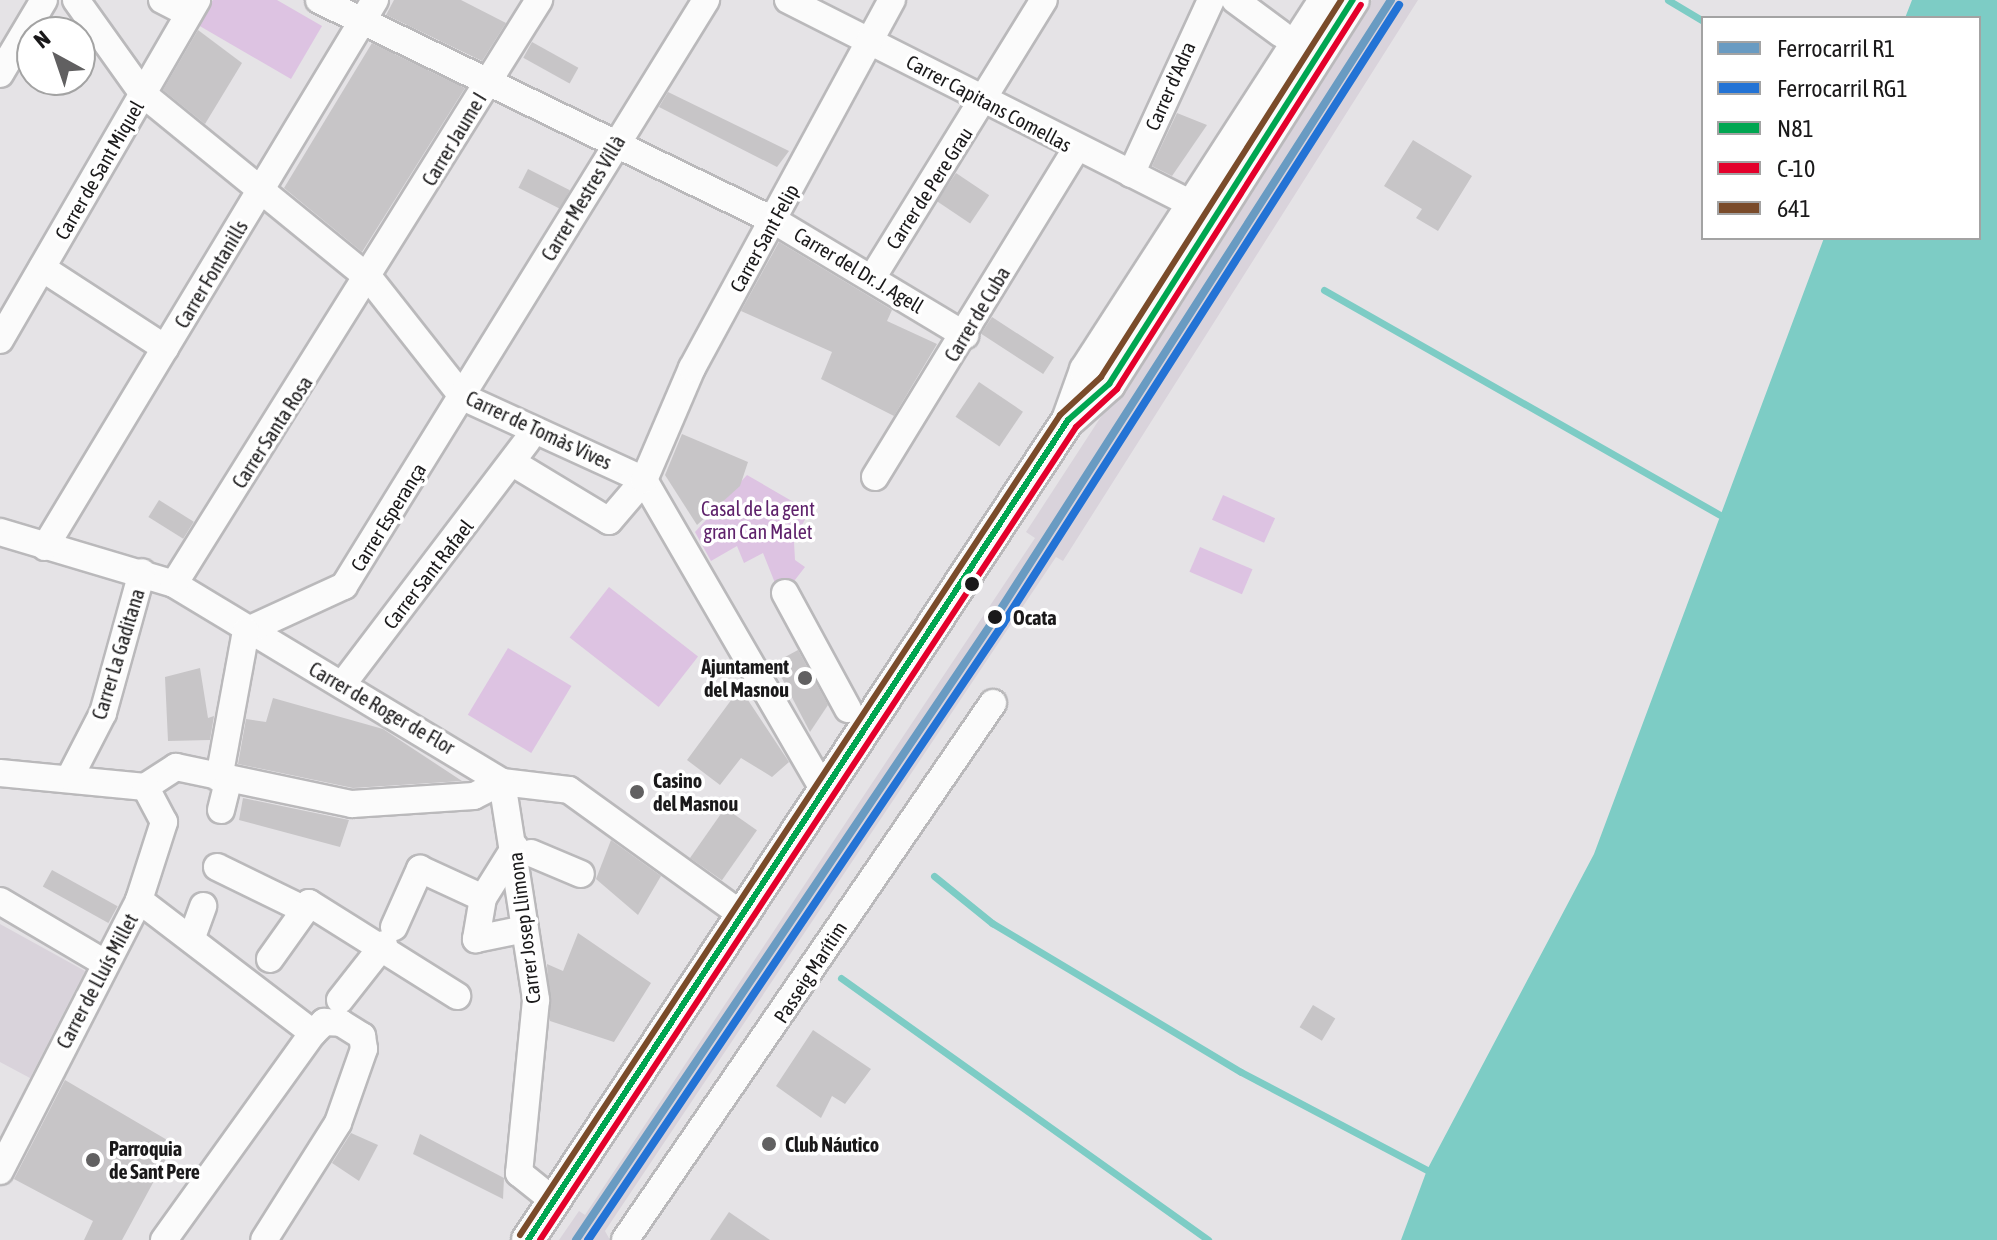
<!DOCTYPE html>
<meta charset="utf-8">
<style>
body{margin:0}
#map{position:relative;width:1997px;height:1240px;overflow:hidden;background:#e5e3e6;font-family:"Asap Condensed",sans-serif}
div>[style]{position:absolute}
.built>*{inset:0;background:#d9d3db}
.green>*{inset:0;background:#ddc3e2;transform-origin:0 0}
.water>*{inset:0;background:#7dccc5}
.stream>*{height:7px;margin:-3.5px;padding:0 3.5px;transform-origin:3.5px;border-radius:3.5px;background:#7dccc5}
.building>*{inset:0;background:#c7c5c7;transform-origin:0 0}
.roads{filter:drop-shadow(2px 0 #bab9bb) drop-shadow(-2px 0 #bab9bb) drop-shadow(0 2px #bab9bb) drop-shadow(0 -2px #bab9bb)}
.minor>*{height:26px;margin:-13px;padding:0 13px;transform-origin:13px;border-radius:13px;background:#fbfbfb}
.major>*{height:32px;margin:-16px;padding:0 16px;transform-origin:16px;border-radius:16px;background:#fbfbfb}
.bus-1>*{height:6px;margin:-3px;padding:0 3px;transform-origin:3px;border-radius:3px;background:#00a651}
.bus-2>*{height:6px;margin:-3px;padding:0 3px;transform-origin:3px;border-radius:3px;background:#e4002b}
.bus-3>*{height:6px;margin:-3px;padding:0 3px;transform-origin:3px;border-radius:3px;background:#7a4b2a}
.rail-1>*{height:8px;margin:-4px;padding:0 4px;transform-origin:4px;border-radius:4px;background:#699bc2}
.rail-2>*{height:8px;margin:-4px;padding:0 4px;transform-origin:4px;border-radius:4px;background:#2373d5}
.dots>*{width:22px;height:22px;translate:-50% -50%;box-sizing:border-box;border:4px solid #fff;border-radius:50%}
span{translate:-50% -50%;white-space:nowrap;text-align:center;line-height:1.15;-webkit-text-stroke:7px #fff;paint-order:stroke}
.street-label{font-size:20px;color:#1a191a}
.park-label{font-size:20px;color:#5e216b}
.stop-label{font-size:20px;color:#1a191a;font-weight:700}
.left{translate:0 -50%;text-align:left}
.poi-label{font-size:20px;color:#1a191a;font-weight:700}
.right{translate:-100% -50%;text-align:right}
.legend{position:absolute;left:1701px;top:16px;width:280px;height:224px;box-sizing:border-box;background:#fff;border:2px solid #a3a3a3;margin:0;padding:10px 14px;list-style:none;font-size:24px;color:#1a191a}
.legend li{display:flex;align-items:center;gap:16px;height:40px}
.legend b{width:40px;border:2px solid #a3a3a3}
.north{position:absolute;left:16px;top:16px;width:80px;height:80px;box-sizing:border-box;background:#fff;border:2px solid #a3a3a3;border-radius:50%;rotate:320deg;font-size:22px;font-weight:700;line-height:32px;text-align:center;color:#1a191a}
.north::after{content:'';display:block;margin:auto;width:28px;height:36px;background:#616061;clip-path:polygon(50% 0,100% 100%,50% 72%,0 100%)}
</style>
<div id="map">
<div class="built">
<div style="clip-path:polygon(1372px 0,1418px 0,1063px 561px,1056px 557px,605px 1231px,610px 1240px,559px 1240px,579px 1211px,585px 1215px,1035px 538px,1026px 532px)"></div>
<div style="clip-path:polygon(0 924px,85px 971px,30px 1078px,0 1062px)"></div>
</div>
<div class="green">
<div style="clip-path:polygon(213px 0,277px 0,322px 26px,291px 79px,198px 25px)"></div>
<div style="clip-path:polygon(747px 475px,809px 511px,794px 542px,795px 560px,805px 567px,781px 598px,763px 553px,744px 563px,737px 546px,711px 561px,695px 532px)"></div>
<div style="left:1223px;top:495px;width:57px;height:27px;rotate:24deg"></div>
<div style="left:1200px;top:547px;width:57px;height:27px;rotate:23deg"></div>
<div style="left:609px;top:587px;width:113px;height:64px;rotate:38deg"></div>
<div style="left:508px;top:648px;width:74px;height:78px;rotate:31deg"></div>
</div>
<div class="water">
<div style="clip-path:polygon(1912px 0,1997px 0,1997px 1240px,1401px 1240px,1427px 1170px,1594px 854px,1824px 238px,1979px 238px,1979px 18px,1905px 18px)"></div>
</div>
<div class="stream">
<div style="left:1668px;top:0;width:41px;rotate:31deg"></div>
<div style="left:1324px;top:290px;width:455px;rotate:29.6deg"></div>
<div style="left:934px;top:876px;width:75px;rotate:39deg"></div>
<div style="left:992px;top:923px;width:290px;rotate:30.9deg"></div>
<div style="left:1241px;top:1072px;width:210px;rotate:27.8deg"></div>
<div style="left:841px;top:978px;width:451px;rotate:35.5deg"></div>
</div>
<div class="building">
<div style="clip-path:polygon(394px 0,461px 0,506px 23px,482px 61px,386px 15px)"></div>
<div style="clip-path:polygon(198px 30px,242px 63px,205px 124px,163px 90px)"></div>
<div style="left:532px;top:42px;width:53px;height:18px;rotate:29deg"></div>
<div style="clip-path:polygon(372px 43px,465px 88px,362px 252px,284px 188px)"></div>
<div style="clip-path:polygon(668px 92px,789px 151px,777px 167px,659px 107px)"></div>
<div style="clip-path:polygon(1177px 113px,1207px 125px,1172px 176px,1152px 166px)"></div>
<div style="clip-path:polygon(1413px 140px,1472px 176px,1438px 231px,1416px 218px,1422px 209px,1384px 186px)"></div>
<div style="left:528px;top:169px;width:47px;height:21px;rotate:27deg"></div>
<div style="left:956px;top:173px;width:40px;height:34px;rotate:34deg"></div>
<div style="clip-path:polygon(779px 242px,892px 310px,887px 321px,937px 344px,894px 416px,821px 379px,832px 352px,741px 311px)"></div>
<div style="left:992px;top:317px;width:74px;height:20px;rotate:33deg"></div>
<div style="left:979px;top:382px;width:53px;height:42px;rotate:34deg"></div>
<div style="clip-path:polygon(682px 434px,748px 462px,740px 486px,697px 525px,665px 475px)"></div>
<div style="left:159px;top:500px;width:41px;height:20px;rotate:32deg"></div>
<div style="clip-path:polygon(798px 650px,828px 705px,810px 732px,774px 663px)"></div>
<div style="clip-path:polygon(200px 668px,208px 718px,214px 716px,210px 740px,168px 741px,165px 677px)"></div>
<div style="clip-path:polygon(740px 688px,789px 762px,772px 777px,741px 758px,720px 785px,687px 760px)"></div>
<div style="clip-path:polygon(273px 698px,383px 729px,462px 781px,353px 788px,238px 764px,246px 719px,266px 722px)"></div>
<div style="clip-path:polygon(243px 798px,349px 820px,340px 847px,239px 820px)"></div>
<div style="left:725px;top:808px;width:39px;height:61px;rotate:35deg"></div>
<div style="clip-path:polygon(611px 840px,661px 876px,638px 915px,596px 879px)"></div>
<div style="left:52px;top:870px;width:75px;height:19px;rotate:29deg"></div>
<div style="clip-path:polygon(578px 933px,651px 983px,614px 1042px,550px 1021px,547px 964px,563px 971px)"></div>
<div style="left:1313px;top:1005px;width:26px;height:26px;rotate:31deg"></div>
<div style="clip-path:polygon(813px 1030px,871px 1069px,845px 1104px,832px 1096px,821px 1118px,776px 1086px)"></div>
<div style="clip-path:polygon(65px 1080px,174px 1144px,122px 1240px,84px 1240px,93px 1221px,14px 1179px)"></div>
<div style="clip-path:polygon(351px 1133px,378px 1145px,359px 1181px,332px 1163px)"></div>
<div style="clip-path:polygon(420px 1134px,504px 1178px,503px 1199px,413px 1154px)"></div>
<div style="clip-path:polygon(729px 1212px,770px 1240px,710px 1240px)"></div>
</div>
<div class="roads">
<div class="minor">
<div style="left:76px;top:0;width:115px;rotate:54.5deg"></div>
<div style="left:143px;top:94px;width:293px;rotate:39.2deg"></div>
<div style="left:370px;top:279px;width:150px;rotate:51.8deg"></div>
<div style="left:463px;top:397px;width:199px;rotate:24.6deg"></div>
<div style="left:644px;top:480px;width:361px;rotate:59.9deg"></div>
<div style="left:162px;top:0;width:30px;rotate:27deg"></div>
<div style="left:319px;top:0;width:507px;rotate:25.86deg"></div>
<div style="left:775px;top:221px;width:222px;rotate:31deg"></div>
<div style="left:788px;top:0;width:452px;rotate:26.8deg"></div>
<div style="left:1235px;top:0;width:57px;rotate:36.5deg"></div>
<div style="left:0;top:74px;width:86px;rotate:-59.3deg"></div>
<div style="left:1131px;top:174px;width:192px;rotate:-65.3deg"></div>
<div style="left:42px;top:268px;width:147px;rotate:33deg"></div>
<div style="left:874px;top:275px;width:323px;rotate:-58.3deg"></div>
<div style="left:0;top:340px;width:393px;rotate:-59.9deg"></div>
<div style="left:513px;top:463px;width:112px;rotate:31.1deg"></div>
<div style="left:609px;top:521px;width:54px;rotate:-49.5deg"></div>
<div style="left:644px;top:480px;width:122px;rotate:-66.8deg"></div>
<div style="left:692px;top:368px;width:419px;rotate:-61.5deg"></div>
<div style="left:875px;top:477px;width:385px;rotate:-58.5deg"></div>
<div style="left:0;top:532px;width:182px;rotate:16.6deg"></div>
<div style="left:174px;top:584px;width:383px;rotate:31.1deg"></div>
<div style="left:502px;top:782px;width:67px;rotate:6.8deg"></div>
<div style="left:569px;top:790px;width:217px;rotate:35.8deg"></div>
<div style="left:45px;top:547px;width:639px;rotate:-58.9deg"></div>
<div style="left:174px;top:584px;width:689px;rotate:-57.99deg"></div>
<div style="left:785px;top:593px;width:132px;rotate:61.5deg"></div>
<div style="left:246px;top:631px;width:108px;rotate:-24.7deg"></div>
<div style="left:344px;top:586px;width:689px;rotate:-58.29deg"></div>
<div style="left:342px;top:685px;width:306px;rotate:-52.8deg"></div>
<div style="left:0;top:773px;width:146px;rotate:5.5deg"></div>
<div style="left:70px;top:777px;width:72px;rotate:-62.7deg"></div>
<div style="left:103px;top:713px;width:146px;rotate:-74.5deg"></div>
<div style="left:219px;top:778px;width:149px;rotate:-79.6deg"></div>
<div style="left:502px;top:782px;width:221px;rotate:81.1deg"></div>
<div style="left:536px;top:1000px;width:174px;rotate:95.6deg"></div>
<div style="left:519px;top:1173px;width:45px;rotate:38.7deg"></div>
<div style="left:145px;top:787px;width:37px;rotate:-33deg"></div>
<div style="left:176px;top:767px;width:180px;rotate:11.9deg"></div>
<div style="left:352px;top:804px;width:122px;rotate:-3.8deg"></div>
<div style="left:474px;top:796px;width:31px;rotate:-27deg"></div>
<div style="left:221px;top:810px;width:30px;rotate:-76deg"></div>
<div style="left:515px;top:847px;width:60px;rotate:122.1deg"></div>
<div style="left:483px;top:898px;width:42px;rotate:99.7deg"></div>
<div style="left:476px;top:939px;width:50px;rotate:-11.5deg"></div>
<div style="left:531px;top:853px;width:54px;rotate:22.8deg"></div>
<div style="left:217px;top:867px;width:98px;rotate:26deg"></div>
<div style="left:305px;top:910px;width:8px;rotate:-60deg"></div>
<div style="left:309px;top:903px;width:175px;rotate:32.1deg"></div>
<div style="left:139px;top:900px;width:219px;rotate:37.4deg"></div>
<div style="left:0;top:901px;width:122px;rotate:30.6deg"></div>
<div style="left:394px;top:927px;width:64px;rotate:-65.9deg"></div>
<div style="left:420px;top:869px;width:69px;rotate:24.7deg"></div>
<div style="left:192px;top:937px;width:33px;rotate:-70deg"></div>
<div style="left:270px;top:959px;width:60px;rotate:-54.5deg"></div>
<div style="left:340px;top:1000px;width:71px;rotate:-51.8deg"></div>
<div style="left:0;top:1171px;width:305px;rotate:-62.8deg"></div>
<div style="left:139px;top:900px;width:82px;rotate:-72.2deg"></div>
<div style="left:164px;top:822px;width:40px;rotate:-118deg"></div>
<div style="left:164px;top:1240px;width:255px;rotate:-54.3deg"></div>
<div style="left:313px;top:1033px;width:16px;rotate:-45deg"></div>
<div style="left:324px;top:1022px;width:17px;rotate:3deg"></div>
<div style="left:341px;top:1023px;width:25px;rotate:32deg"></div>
<div style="left:362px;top:1036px;width:13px;rotate:81deg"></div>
<div style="left:364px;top:1049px;width:78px;rotate:109.4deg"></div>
<div style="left:338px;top:1123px;width:138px;rotate:122.3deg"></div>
<div style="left:625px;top:1240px;width:651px;rotate:-55.58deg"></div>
</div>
<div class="major">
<div style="left:1071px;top:418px;width:51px;rotate:-41.8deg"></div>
<div style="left:1109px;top:384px;width:455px;rotate:-57.6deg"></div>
<div style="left:528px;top:1240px;width:982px;rotate:-56.63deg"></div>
<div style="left:1068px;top:420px;width:53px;rotate:-70.2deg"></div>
<div style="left:1086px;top:370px;width:440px;rotate:-57.1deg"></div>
</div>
</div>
<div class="bus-1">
<div style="left:528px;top:1240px;width:982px;rotate:-56.63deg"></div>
<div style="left:1068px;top:420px;width:55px;rotate:-41.3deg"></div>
<div style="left:1109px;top:384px;width:455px;rotate:-57.6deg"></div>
</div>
<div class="bus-2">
<div style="left:540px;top:1240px;width:974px;rotate:-56.6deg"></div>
<div style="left:1076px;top:427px;width:56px;rotate:-42.8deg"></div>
<div style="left:1117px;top:389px;width:455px;rotate:-57.6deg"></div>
</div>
<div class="bus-3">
<div style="left:520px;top:1235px;width:982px;rotate:-56.63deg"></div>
<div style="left:1060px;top:415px;width:56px;rotate:-42.8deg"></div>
<div style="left:1101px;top:377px;width:447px;rotate:-57.5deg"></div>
</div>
<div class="rail-1">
<div style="left:576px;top:1240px;width:750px;rotate:-56.03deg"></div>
<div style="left:995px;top:618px;width:734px;rotate:-57.35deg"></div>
</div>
<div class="rail-2">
<div style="left:588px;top:1240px;width:743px;rotate:-56.03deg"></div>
<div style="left:1003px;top:624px;width:735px;rotate:-57.39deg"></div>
</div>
<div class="dots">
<div style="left:972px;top:584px;background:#1a191a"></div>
<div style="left:995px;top:617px;background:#1a191a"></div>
<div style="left:805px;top:678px;background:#616061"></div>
<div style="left:637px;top:792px;background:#616061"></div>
<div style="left:769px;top:1144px;background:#616061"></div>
<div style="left:93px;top:1160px;background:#616061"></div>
</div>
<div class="street-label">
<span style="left:1170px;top:86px;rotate:-66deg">Carrer d'Adra</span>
<span style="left:989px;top:103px;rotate:28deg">Carrer Capitans Comellas</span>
<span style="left:454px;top:139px;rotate:-59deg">Carrer Jaume I</span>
<span style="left:99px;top:170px;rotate:-60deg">Carrer de Sant Miquel</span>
<span style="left:929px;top:188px;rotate:-57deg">Carrer de Pere Grau</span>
<span style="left:583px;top:198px;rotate:-59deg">Carrer Mestres Villà</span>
<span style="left:764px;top:238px;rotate:-61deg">Carrer Sant Felip</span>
<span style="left:859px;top:270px;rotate:31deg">Carrer del Dr. J. Agell</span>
<span style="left:211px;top:274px;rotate:-59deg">Carrer Fontanills</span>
<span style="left:977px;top:314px;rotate:-59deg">Carrer de Cuba</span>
<span style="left:539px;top:430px;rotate:25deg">Carrer de Tomàs Vives</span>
<span style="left:272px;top:432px;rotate:-57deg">Carrer Santa Rosa</span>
<span style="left:388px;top:517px;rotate:-58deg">Carrer Esperança</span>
<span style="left:428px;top:574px;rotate:-52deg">Carrer Sant Rafael</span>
<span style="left:118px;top:654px;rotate:-73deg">Carrer La Gaditana</span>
<span style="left:382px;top:708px;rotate:30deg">Carrer de Roger de Flor</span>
<span style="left:524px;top:928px;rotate:-97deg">Carrer Josep Llimona</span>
<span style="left:810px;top:972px;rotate:-57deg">Passeig Marítim</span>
<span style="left:97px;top:981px;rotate:-62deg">Carrer de Lluís Millet</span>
</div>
<div class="park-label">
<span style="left:758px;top:520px">Casal de la gent<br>gran Can Malet</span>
</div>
<div class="stop-label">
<span class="left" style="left:1013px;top:617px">Ocata</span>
</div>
<div class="poi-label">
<span class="right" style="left:789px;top:678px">Ajuntament<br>del Masnou</span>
<span class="left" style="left:653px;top:792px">Casino<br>del Masnou</span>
<span class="left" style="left:785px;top:1144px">Club Náutico</span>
<span class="left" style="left:109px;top:1160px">Parroquia<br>de Sant Pere</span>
</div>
<ul class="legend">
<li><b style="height:10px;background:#699bc2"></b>Ferrocarril R1</li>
<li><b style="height:10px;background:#2373d5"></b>Ferrocarril RG1</li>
<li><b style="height:10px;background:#00a651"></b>N81</li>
<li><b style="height:10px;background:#e4002b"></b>C-10</li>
<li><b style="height:10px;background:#7a4b2a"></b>641</li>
</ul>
<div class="north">N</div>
</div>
